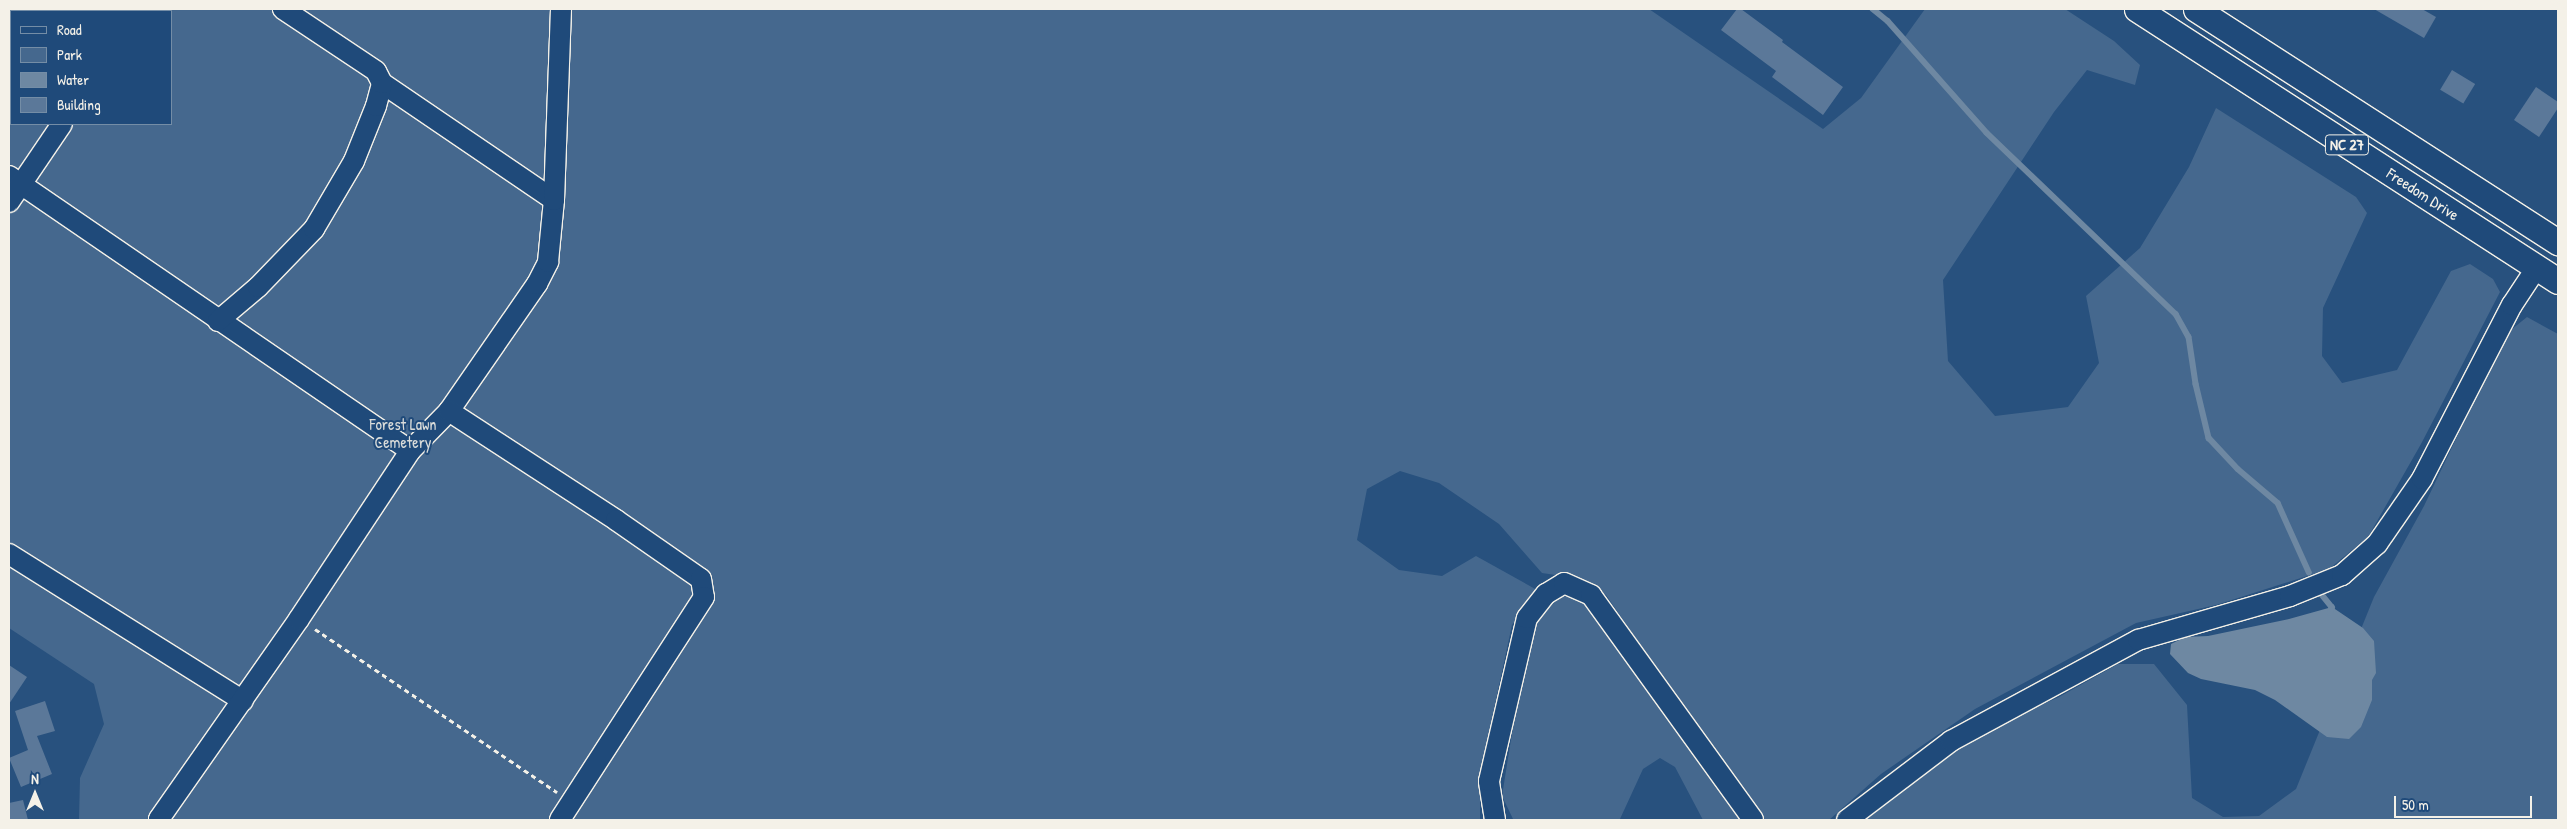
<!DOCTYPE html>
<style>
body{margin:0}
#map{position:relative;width:2567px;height:829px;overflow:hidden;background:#28517e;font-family:"Patrick Hand",sans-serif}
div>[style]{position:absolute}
.green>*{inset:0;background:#45688e}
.water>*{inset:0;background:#6e88a2}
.stream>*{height:5.5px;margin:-2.75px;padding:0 2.75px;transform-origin:2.75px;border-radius:2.75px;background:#6e88a2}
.building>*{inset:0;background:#5b7899;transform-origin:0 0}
.path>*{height:3px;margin-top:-1.5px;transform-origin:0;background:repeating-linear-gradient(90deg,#f4f1e8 0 5px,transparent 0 9px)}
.roads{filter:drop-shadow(1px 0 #f4f1e8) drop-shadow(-1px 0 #f4f1e8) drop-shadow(0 1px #f4f1e8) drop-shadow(0 -1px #f4f1e8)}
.minor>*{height:20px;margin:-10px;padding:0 10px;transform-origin:10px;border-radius:10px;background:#1f4a7a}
.major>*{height:25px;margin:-12.5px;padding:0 12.5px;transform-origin:12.5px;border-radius:12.5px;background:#1f4a7a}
span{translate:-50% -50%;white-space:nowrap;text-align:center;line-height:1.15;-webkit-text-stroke:4px #1f4a7a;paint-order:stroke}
.shield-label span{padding:1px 4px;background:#1f4a7a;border:1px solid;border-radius:4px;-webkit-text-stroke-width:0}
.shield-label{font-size:15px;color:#f4f1e8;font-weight:700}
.street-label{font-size:16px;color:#f4f1e8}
.park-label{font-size:16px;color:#dadcda}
.frame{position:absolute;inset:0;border:10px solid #f4f1e8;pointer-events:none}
.legend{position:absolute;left:10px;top:10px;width:162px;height:115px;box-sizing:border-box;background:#1f4a7a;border:1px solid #748da6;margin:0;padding:6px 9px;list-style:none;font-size:15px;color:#f4f1e8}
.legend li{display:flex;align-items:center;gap:10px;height:25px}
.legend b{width:25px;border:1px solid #748da6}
.north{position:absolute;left:10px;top:769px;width:50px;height:50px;-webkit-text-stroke:4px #1f4a7a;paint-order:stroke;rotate:0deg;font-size:14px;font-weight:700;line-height:20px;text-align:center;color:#f4f1e8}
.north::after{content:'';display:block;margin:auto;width:18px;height:22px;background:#f4f1e8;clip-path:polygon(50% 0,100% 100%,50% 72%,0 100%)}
.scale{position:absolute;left:2394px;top:796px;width:138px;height:22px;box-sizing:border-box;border:2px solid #f4f1e8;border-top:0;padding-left:6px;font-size:15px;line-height:18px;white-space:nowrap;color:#f4f1e8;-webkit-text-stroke:4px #1f4a7a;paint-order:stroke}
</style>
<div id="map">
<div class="green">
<div style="clip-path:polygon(evenodd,9px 9px,1649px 9px,1823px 129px,1861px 98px,1925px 9px,2065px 9px,2114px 41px,2140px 65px,2135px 85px,2087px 70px,2054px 112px,1943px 280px,1948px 361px,1995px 416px,2068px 407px,2099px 363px,2086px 296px,2140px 248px,2189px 167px,2216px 108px,2356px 197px,2367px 213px,2323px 308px,2322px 356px,2342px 383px,2397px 370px,2451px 271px,2470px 264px,2493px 279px,2500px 292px,2421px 444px,2368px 537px,2329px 569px,2216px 605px,2136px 623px,1975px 709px,1881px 774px,1829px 820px,1761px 820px,1606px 595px,1583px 579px,1542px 573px,1499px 524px,1439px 483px,1400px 471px,1367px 489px,1357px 540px,1399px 570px,1442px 576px,1476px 556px,1537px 590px,1512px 625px,1486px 746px,1480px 797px,1480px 820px,79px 820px,80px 778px,104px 724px,94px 684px,9px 628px,9px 9px,11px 11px,171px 11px,171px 124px,11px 124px,11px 11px)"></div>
<div style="clip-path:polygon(2527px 317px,2558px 334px,2558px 820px,1860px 820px,1961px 741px,2059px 697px,2118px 664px,2154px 664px,2187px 705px,2192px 798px,2223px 817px,2259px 816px,2296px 789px,2374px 597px,2424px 506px,2506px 334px)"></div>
<div style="clip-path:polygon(1562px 596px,1585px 600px,1740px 820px,1703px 820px,1675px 767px,1660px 758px,1643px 769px,1620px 819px,1513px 819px,1502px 796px,1528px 633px,1549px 606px)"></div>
</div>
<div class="water">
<div style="clip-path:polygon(2332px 607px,2363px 628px,2374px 641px,2376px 673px,2372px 680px,2372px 700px,2361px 727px,2349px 739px,2327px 737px,2275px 700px,2255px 690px,2201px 679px,2188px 673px,2170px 654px,2171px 644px,2185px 637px,2208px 636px,2289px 619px)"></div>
</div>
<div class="stream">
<div style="left:1873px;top:9px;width:19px;rotate:39deg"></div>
<div style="left:1888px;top:21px;width:149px;rotate:48.5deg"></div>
<div style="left:1987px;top:133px;width:262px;rotate:43.8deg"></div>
<div style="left:2176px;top:314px;width:26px;rotate:61deg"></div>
<div style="left:2189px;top:337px;width:48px;rotate:81.5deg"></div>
<div style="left:2196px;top:384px;width:56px;rotate:76.5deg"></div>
<div style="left:2209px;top:438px;width:42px;rotate:46.9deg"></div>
<div style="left:2238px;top:469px;width:52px;rotate:40.4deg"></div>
<div style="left:2278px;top:503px;width:76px;rotate:65.8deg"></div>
<div style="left:2319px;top:591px;width:21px;rotate:51deg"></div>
<div style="left:2332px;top:607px;width:6px;rotate:99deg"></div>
</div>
<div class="building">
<div style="clip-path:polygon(1737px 9px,1741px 9px,1783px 40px,1782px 42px,1843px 87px,1823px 115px,1772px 77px,1776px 71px,1721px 30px)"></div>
<div style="clip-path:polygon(2374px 9px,2422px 9px,2436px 17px,2424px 38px)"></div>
<div style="left:2452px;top:70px;width:27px;height:23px;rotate:31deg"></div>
<div style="clip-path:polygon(2536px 87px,2558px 102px,2558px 108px,2539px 137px,2514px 120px)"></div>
<div style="clip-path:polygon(9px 665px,27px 677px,9px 704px)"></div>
<div style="clip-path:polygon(45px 701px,55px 731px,37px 736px,52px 774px,21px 787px,9px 758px,28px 750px,15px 711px)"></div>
<div style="clip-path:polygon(23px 800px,28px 820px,9px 820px,9px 803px)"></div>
</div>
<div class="path">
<div style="left:315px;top:629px;width:292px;rotate:34deg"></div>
</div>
<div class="roads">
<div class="minor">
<div style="left:137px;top:11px;width:2px;rotate:-63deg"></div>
<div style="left:9px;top:176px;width:486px;rotate:34.4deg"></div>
<div style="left:410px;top:451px;width:56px;rotate:-45.7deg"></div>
<div style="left:449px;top:411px;width:155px;rotate:-55.3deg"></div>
<div style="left:537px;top:284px;width:25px;rotate:-63deg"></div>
<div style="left:548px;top:262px;width:62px;rotate:-84.5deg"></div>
<div style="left:554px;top:200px;width:208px;rotate:-145.8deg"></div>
<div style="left:554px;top:200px;width:191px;rotate:-87.9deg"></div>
<div style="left:9px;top:202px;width:94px;rotate:-55.8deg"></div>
<div style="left:218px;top:321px;width:52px;rotate:-40.4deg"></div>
<div style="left:258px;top:287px;width:81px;rotate:-46deg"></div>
<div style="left:314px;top:229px;width:79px;rotate:-59.5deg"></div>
<div style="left:354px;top:161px;width:59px;rotate:-68.2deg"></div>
<div style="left:376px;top:106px;width:24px;rotate:-75deg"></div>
<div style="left:382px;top:83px;width:13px;rotate:-117deg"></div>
<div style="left:376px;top:71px;width:112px;rotate:-146.3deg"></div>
<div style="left:449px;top:411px;width:199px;rotate:33.1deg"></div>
<div style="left:616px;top:520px;width:103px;rotate:34.8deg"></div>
<div style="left:701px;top:579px;width:18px;rotate:81deg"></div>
<div style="left:704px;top:597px;width:265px;rotate:122.9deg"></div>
<div style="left:9px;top:554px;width:276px;rotate:32.1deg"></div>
<div style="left:161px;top:820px;width:2px;rotate:-153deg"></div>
<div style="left:159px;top:819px;width:244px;rotate:-55deg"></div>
<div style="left:299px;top:619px;width:201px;rotate:-56.5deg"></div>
<div style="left:1495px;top:820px;width:39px;rotate:-99deg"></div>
<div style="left:1489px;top:781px;width:167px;rotate:-76.9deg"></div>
<div style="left:1527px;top:618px;width:31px;rotate:-52deg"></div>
<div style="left:1546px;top:594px;width:21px;rotate:-31deg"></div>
<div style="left:1564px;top:583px;width:30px;rotate:24deg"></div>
<div style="left:1591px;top:595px;width:277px;rotate:54.2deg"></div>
<div style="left:1847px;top:820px;width:131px;rotate:-37.2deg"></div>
<div style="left:1951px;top:741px;width:213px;rotate:-28.4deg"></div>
<div style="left:2138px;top:640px;width:158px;rotate:-16.1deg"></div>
<div style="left:2290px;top:596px;width:56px;rotate:-22deg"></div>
<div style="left:2342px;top:575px;width:47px;rotate:-41.5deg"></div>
<div style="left:2377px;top:544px;width:79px;rotate:-55.3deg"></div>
<div style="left:2422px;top:479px;width:196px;rotate:-62.7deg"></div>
<div style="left:2512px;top:305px;width:45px;rotate:-56.7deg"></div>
</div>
<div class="major">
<div style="left:2137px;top:9px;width:501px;rotate:32.87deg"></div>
<div style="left:2196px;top:9px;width:431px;rotate:32.8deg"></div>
</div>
</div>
<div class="shield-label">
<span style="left:2347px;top:145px">NC 27</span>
</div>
<div class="street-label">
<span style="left:2423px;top:194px;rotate:33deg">Freedom Drive</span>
</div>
<div class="park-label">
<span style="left:403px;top:433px">Forest Lawn<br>Cemetery</span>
</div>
<div class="frame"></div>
<ul class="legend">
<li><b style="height:6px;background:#1f4a7a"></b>Road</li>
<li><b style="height:14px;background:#45688e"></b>Park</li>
<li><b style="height:14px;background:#6e88a2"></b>Water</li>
<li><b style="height:14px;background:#5b7899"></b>Building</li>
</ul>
<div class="north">N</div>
<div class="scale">50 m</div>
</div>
